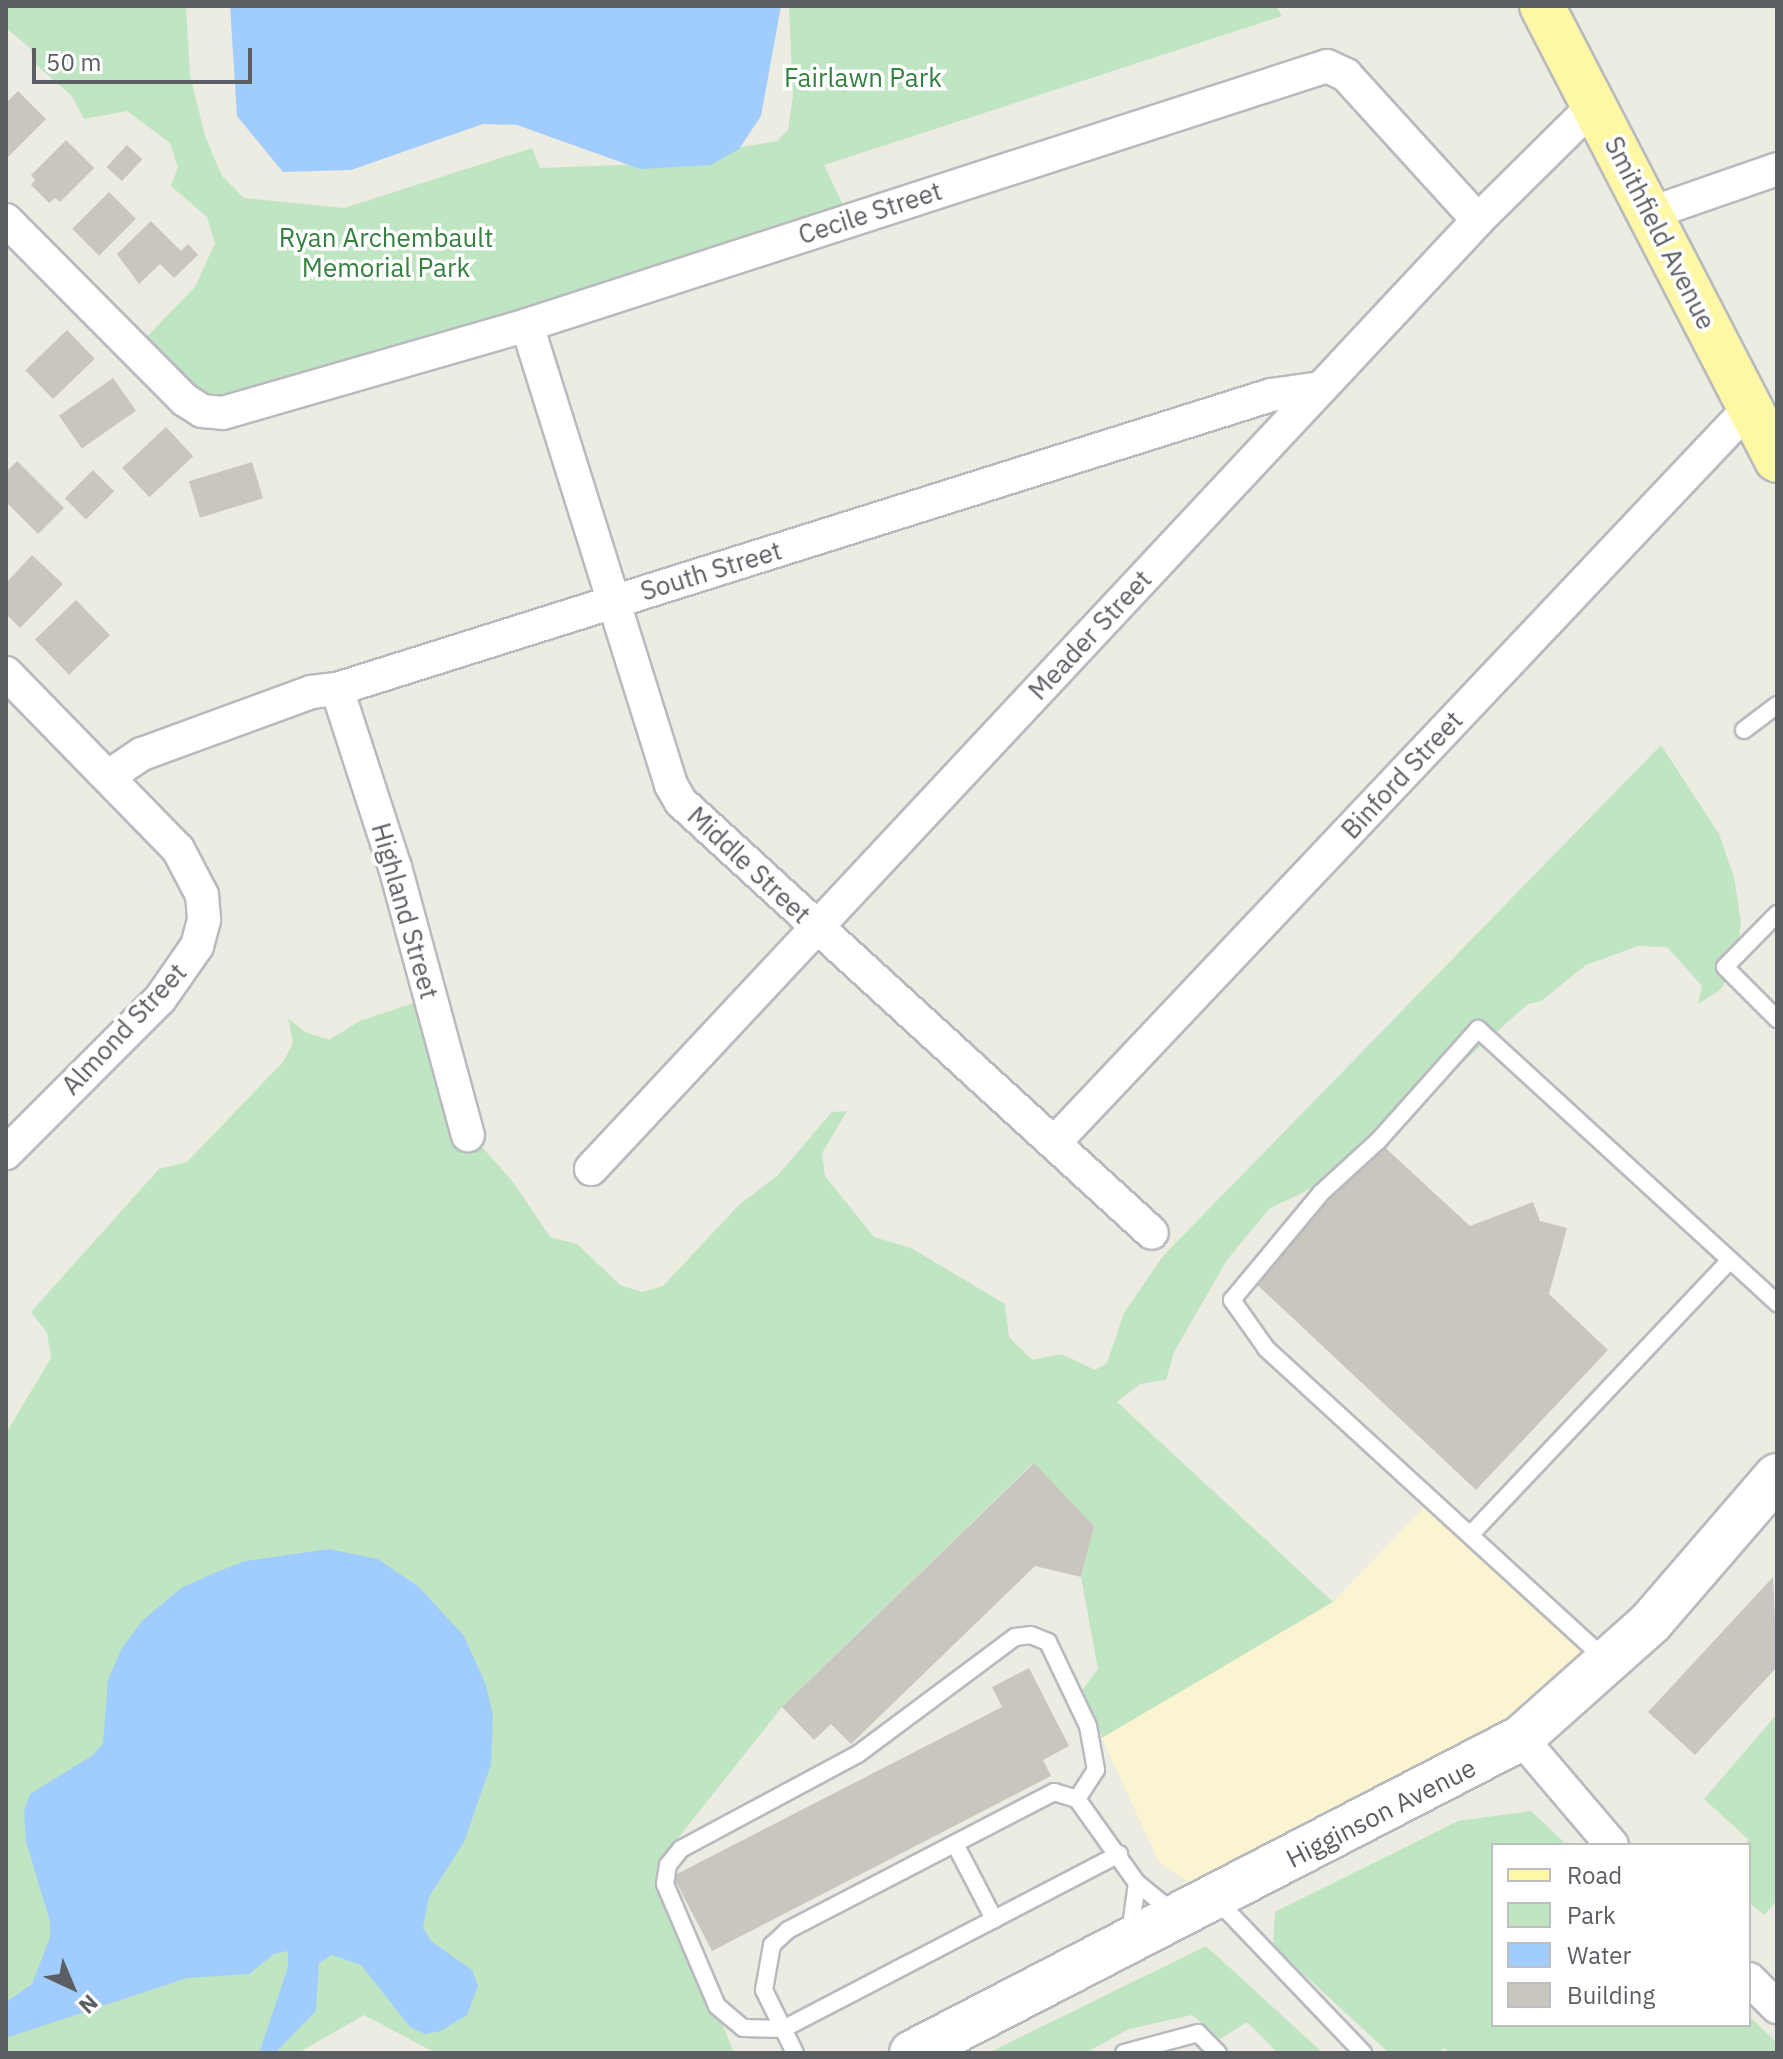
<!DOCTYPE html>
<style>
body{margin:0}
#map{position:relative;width:1783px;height:2059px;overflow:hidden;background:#edece2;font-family:"IBM Plex Sans",sans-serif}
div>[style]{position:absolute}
.green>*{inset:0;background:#bfe5c2}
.sand>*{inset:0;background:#faf4d1}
.water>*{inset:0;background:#a1cdfe}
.building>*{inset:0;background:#c8c6bf;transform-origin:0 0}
.roads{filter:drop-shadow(2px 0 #b8babf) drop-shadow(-2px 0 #b8babf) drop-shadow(0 2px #b8babf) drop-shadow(0 -2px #b8babf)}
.lane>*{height:16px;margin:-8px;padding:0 8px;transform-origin:8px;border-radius:8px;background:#fff}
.street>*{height:32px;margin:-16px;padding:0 16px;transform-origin:16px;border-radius:16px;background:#fff}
.secondary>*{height:44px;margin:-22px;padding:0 22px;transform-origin:22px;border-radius:22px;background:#fff}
.primary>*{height:44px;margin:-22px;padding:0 22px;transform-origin:22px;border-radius:22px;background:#fef8a6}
span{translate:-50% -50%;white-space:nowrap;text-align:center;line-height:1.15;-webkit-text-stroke:7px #fff;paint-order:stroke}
.park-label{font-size:26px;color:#348140}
.street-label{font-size:26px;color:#5b5e63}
.frame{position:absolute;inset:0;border:8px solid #5b5e63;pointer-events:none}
.legend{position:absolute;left:1491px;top:1843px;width:260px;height:184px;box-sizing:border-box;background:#fff;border:2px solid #bdbfc1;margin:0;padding:10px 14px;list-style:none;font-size:24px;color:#5b5e63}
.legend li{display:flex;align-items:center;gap:16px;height:40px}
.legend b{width:40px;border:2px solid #bdbfc1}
.north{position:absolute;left:32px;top:1947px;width:80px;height:80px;-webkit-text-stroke:6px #fff;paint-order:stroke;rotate:136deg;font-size:22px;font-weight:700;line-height:32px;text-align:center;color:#5b5e63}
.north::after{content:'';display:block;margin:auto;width:28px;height:36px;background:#5b5e63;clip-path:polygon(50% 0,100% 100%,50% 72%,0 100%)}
.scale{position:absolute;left:32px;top:48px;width:220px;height:36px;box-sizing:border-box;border:4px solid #5b5e63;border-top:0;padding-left:10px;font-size:24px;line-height:28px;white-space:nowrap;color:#5b5e63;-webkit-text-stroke:6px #fff;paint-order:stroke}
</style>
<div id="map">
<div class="green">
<div style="clip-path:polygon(6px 6px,186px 6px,190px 75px,205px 136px,222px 176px,244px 198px,344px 208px,532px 148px,540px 168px,646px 164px,777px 141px,788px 130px,793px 97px,789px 6px,1276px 6px,1282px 16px,824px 165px,844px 207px,836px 214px,205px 409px,139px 345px,195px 287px,215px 243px,207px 217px,171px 186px,178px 167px,170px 143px,127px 111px,84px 119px,71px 95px,35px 64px,30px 48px,6px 28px)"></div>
<div style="clip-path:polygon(1661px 745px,1719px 834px,1734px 877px,1741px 922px,1735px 967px,1720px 990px,1698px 1004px,1702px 986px,1667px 947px,1638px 946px,1586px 965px,1541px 1001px,1528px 1004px,1332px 1178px,1269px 1209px,1227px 1260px,1174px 1352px,1166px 1380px,1140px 1384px,1117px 1402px,1333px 1602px,1102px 1738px,1081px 1692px,1098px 1669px,1081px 1577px,1094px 1526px,1033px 1463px,782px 1707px,667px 1852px,665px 1884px,734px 2053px,436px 2053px,364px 2015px,298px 2053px,6px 2053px,6px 1433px,51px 1358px,47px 1333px,31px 1312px,159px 1169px,187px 1162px,283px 1062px,293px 1043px,288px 1018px,305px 1032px,329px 1040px,360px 1021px,426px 999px,466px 1129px,513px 1182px,550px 1237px,577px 1244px,620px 1285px,642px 1292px,663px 1286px,739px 1205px,778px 1175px,832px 1112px,847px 1111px,822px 1153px,825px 1176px,874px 1237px,911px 1248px,1005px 1304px,1009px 1337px,1032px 1360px,1062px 1354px,1095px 1370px,1107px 1363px,1124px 1313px,1163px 1256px)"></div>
<div style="clip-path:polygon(1777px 1714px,1777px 1900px,1764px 1915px,1749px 1903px,1749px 1845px,1745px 1845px,1749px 1840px,1704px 1799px)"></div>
<div style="clip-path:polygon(1531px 1811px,1567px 1845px,1493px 1845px,1493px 2025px,1749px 2025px,1749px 2016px,1777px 2043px,1777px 2053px,1450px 2053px,1444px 2048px,1438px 2053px,1389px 2053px,1273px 1946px,1275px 1912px,1458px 1821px)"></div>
<div style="clip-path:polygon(1206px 1946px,1323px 2053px,1278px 2053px,1247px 2022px,1220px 2039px,1192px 2015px,1129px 2029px,1085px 2053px,988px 2053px)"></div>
</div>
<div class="sand">
<div style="clip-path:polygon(1434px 1497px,1609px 1662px,1214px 1897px,1160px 1864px,1102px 1738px,1333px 1602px)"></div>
</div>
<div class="water">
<div style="clip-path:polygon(230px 6px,781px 6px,761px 116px,739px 149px,711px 165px,640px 169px,517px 125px,483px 124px,351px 170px,283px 172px,237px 116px)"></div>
<div style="clip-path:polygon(329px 1549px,378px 1559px,419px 1587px,464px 1636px,486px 1685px,493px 1716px,491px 1765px,464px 1842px,429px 1897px,423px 1927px,431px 1941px,472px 1970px,478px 1986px,467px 2015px,441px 2031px,425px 2034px,410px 2027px,361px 1965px,332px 1955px,319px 1963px,316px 2011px,275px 2053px,259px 2053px,288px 1967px,288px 1951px,274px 1954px,249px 1974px,187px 1978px,6px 2038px,6px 2002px,32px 1984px,50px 1937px,50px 1921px,26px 1842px,24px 1810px,30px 1794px,93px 1755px,103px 1743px,108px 1680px,122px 1648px,142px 1621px,181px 1588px,212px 1574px,245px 1561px)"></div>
</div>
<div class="building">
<div style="clip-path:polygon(18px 91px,46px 119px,6px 159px,6px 103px)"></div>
<div style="clip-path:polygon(66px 140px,94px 168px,60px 202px,55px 198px,49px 203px,31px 185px,35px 180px,31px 175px)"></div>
<div style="left:127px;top:145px;width:21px;height:30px;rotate:43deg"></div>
<div style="left:109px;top:192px;width:38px;height:52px;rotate:45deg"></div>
<div style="clip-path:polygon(151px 221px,181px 251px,188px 244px,198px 255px,174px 278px,160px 264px,139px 284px,117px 254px)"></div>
<div style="left:67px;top:330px;width:40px;height:58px;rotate:46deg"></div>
<div style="left:113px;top:378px;width:40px;height:66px;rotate:55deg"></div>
<div style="left:166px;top:427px;width:40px;height:60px;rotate:47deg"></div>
<div style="clip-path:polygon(17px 461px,64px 508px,38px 534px,6px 502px,6px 472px)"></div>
<div style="left:252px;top:462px;width:38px;height:66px;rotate:73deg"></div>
<div style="left:93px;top:470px;width:30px;height:40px;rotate:45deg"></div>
<div style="clip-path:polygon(32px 555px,63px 584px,20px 628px,6px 614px,6px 583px)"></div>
<div style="left:76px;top:600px;width:49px;height:57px;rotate:46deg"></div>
<div style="clip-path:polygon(1378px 1141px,1470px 1226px,1533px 1202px,1540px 1221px,1567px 1228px,1549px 1294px,1608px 1350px,1476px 1490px,1250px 1278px)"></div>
<div style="clip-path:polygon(1034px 1463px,1094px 1526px,1081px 1577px,1035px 1566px,851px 1744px,831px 1724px,814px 1740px,782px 1707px)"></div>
<div style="clip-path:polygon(1773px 1577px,1777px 1667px,1695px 1755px,1648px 1712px)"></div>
<div style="clip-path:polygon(1029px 1668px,1069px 1746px,1043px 1760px,1051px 1776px,712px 1951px,673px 1876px,1002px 1707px,992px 1687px)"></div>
</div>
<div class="roads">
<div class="lane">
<div style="left:1744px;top:730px;width:41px;rotate:-37.1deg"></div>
<div style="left:1777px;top:914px;width:74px;rotate:134.5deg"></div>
<div style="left:1725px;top:967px;width:74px;rotate:45deg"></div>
<div style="left:1473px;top:1532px;width:374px;rotate:-46.6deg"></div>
<div style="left:1605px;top:1659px;width:460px;rotate:-137.5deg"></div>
<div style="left:1266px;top:1348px;width:59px;rotate:-125.3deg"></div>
<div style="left:1232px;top:1300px;width:139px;rotate:-50.2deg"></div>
<div style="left:1321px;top:1193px;width:77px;rotate:-42.4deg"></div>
<div style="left:1378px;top:1141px;width:150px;rotate:-48.2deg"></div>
<div style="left:1478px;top:1029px;width:406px;rotate:42.5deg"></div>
<div style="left:1077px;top:1799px;width:35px;rotate:-57deg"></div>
<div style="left:1096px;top:1770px;width:45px;rotate:-100.3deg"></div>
<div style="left:1088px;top:1726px;width:93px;rotate:-115.5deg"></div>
<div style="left:1048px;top:1642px;width:18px;rotate:-158deg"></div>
<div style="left:1031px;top:1635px;width:16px;rotate:173deg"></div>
<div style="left:1015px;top:1637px;width:196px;rotate:143.3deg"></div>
<div style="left:858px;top:1754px;width:201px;rotate:151.8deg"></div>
<div style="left:681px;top:1849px;width:21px;rotate:129deg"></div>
<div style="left:668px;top:1865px;width:19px;rotate:99deg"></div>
<div style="left:665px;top:1884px;width:133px;rotate:66.9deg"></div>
<div style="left:717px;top:2006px;width:34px;rotate:40deg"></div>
<div style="left:743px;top:2028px;width:40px;rotate:1.4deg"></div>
<div style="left:783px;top:2029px;width:379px;rotate:-27.5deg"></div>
<div style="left:955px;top:1844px;width:85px;rotate:62.5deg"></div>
<div style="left:1215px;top:1898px;width:214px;rotate:46.3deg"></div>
<div style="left:1130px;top:1933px;width:50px;rotate:-82deg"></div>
<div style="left:795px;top:2053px;width:70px;rotate:-116.2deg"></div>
<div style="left:764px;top:1990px;width:46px;rotate:-79.9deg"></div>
<div style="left:772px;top:1945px;width:22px;rotate:-43deg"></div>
<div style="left:788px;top:1930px;width:300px;rotate:-27.4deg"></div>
<div style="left:1054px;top:1792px;width:24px;rotate:17deg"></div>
<div style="left:1077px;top:1799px;width:103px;rotate:54.5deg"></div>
<div style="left:1137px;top:1883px;width:48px;rotate:39deg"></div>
<div style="left:1124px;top:2053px;width:77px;rotate:-15.1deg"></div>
<div style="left:1198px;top:2033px;width:28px;rotate:45deg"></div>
</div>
<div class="street">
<div style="left:1651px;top:213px;width:133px;rotate:-19.2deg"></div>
<div style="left:6px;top:220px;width:254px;rotate:45.2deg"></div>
<div style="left:185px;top:400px;width:20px;rotate:33deg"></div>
<div style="left:202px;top:411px;width:21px;rotate:5deg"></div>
<div style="left:223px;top:413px;width:316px;rotate:-16.1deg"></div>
<div style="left:527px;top:325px;width:841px;rotate:-17.94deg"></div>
<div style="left:1327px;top:66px;width:21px;rotate:25deg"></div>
<div style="left:1346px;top:75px;width:196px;rotate:47.7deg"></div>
<div style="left:527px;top:325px;width:482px;rotate:72.6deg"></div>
<div style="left:671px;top:785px;width:20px;rotate:60deg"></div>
<div style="left:681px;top:802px;width:638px;rotate:42.46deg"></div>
<div style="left:6px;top:673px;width:246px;rotate:45.7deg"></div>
<div style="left:178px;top:849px;width:52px;rotate:62.4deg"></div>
<div style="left:202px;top:895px;width:25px;rotate:85deg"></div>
<div style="left:204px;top:920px;width:27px;rotate:105deg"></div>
<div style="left:197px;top:946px;width:65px;rotate:124.9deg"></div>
<div style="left:160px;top:999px;width:218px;rotate:135deg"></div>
<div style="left:337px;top:689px;width:187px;rotate:72deg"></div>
<div style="left:395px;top:867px;width:278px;rotate:74.8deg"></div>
<div style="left:109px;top:776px;width:40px;rotate:-34deg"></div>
<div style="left:142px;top:754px;width:180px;rotate:-20.1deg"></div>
<div style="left:311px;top:692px;width:26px;rotate:-7deg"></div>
<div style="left:337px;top:689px;width:979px;rotate:-17.47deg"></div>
<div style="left:1271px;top:395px;width:50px;rotate:-8deg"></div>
<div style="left:1054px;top:1143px;width:1012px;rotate:-46.6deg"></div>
<div style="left:591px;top:1169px;width:1299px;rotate:-46.93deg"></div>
<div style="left:1478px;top:220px;width:162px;rotate:-44.7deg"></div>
<div style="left:1521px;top:1738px;width:140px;rotate:49.6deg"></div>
<div style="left:1749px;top:1979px;width:40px;rotate:45deg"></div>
</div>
<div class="secondary">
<div style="left:912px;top:2053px;width:686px;rotate:-27.35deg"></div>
<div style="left:1521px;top:1738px;width:174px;rotate:-41.7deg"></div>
<div style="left:1651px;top:1622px;width:193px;rotate:-49.2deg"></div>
</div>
<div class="primary">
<div style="left:1542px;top:6px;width:511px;rotate:62.63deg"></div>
</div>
</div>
<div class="park-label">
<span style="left:863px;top:78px">Fairlawn Park</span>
<span style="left:386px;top:253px">Ryan Archembault<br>Memorial Park</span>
</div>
<div class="street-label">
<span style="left:870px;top:213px;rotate:-18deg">Cecile Street</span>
<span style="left:1660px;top:233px;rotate:63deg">Smithfield Avenue</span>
<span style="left:711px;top:571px;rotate:-17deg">South Street</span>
<span style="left:1090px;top:635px;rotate:-47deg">Meader Street</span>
<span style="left:1402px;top:775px;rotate:-47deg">Binford Street</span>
<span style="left:749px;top:865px;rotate:43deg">Middle Street</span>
<span style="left:405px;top:911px;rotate:74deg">Highland Street</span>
<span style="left:124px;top:1029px;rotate:-47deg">Almond Street</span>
<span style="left:1381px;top:1813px;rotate:-27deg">Higginson Avenue</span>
</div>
<div class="frame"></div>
<ul class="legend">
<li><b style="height:10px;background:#fef8a6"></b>Road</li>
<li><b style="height:22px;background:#bfe5c2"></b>Park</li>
<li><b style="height:22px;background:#a1cdfe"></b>Water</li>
<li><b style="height:22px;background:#c8c6bf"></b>Building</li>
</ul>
<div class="north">N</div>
<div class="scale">50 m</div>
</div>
